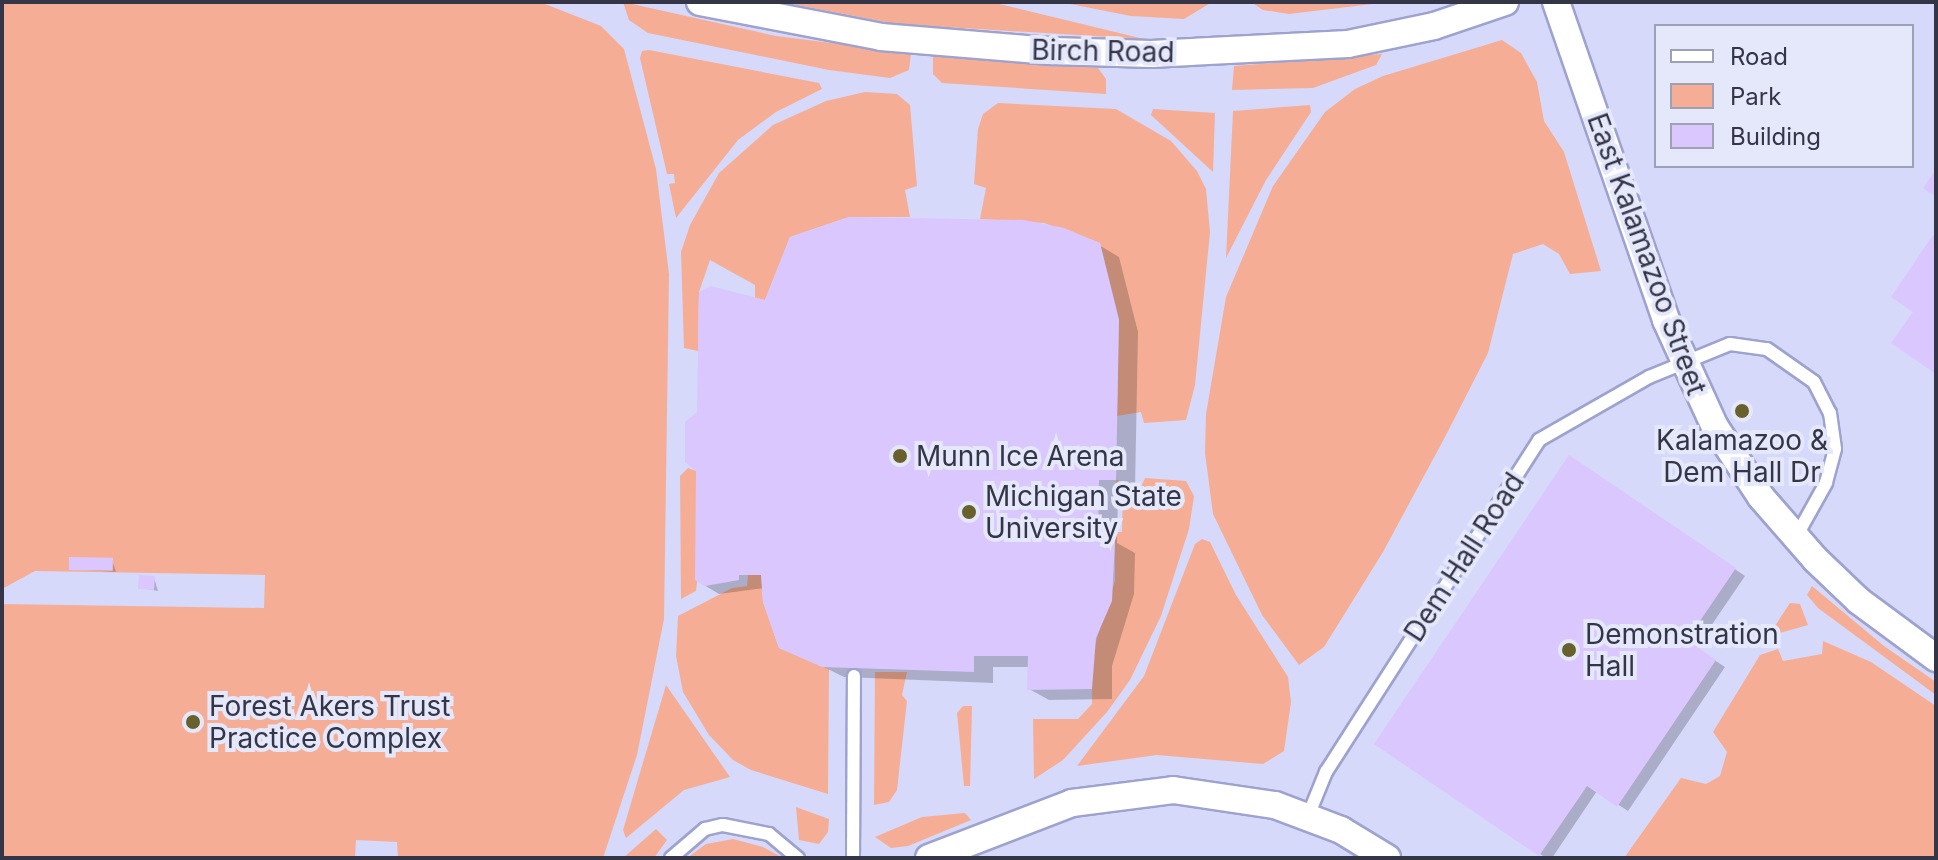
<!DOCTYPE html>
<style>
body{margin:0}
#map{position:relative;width:1938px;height:860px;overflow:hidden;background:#e5e7fa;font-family:Inter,sans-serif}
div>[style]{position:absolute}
.built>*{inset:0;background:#d6d9fa}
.green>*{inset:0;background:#f5ae95}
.shadow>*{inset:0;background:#0003}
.building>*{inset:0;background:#dac7fd;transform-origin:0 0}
.roads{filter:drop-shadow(2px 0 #9ea2ce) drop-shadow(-2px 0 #9ea2ce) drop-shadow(0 2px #9ea2ce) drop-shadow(0 -2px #9ea2ce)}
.service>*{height:12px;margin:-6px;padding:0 6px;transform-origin:6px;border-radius:6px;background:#fff}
.minor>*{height:26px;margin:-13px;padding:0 13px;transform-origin:13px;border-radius:13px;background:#fff}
.dots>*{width:22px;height:22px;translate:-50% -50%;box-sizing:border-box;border:4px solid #e5e7fa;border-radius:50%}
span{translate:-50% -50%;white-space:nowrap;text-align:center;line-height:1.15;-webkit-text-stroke:8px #e5e7fa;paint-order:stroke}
.street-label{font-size:28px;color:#343648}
.poi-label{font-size:28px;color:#343648}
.left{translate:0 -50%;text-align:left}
.frame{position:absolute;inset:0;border:4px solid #343648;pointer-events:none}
.legend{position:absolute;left:1654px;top:24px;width:260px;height:144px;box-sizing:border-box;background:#e5e7fa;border:2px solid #9ea0b3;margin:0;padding:10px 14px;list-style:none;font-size:24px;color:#343648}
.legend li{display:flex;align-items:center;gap:16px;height:40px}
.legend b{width:40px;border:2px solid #9ea0b3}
</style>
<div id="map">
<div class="built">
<div style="clip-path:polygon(evenodd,2px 2px,1936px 2px,1936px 858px,2px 858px,2px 2px,1656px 26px,1912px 26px,1912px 166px,1656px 166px,1656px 26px)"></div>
</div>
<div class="green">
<div style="clip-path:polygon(2px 2px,540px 2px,601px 26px,624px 49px,656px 169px,669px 274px,664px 619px,637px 755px,603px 858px,398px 858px,397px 842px,356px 840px,355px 858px,2px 858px,2px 604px,264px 608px,265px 575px,35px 571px,2px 589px)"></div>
<div style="clip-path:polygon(623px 2px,776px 36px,911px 53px,909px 70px,890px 78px,829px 70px,648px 33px,629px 20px)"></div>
<div style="clip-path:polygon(782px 2px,991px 2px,1144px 39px,896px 24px)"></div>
<div style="clip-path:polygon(1060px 2px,1212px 2px,1184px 19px,1131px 16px)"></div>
<div style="clip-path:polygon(1251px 2px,1389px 2px,1289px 14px,1263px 10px)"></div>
<div style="clip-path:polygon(1502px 40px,1521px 53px,1537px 82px,1544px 121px,1564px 152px,1601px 271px,1570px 274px,1559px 254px,1543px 244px,1513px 254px,1488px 353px,1445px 437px,1383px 552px,1324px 647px,1299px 665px,1262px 615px,1213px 514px,1205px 453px,1206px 414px,1226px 297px,1273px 186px,1325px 112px,1355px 89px,1383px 76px)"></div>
<div style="clip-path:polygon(649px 50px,819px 83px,822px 89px,776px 112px,738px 140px,676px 218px,669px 184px,675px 183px,674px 174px,667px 174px,640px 58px,642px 51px)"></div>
<div style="clip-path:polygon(1382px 54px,1376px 65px,1313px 88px,1232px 90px,1234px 66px)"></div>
<div style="clip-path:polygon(933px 55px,1098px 68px,1106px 79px,1106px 94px,942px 83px,933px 74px)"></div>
<div style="clip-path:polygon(865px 92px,897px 94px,910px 105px,917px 186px,905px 190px,910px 217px,849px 217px,790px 237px,765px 300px,755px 298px,755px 285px,710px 260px,699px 292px,698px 351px,684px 348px,681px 252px,690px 225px,719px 173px,773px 125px,826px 101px)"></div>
<div style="clip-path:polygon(998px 103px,1116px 109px,1171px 141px,1197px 171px,1206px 189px,1210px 232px,1195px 385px,1186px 420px,1144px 423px,1141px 412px,1117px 416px,1119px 319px,1100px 243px,1044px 223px,980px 219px,986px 188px,974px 184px,978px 129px,983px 114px)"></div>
<div style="clip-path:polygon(1310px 105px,1311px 112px,1266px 180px,1226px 258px,1233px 111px)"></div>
<div style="clip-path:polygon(1153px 109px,1215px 113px,1213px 172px,1151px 115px)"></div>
<div style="clip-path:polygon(688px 468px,696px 471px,697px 583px,696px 591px,681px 599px,680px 476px)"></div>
<div style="clip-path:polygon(1145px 478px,1186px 481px,1194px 496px,1189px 529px,1161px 616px,1130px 680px,1107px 712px,1063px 760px,1034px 779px,1033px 719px,1078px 719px,1092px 704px,1092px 654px,1115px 581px,1115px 540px,1105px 539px,1105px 532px,1122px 532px,1123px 487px,1116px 487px,1116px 480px,1141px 487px)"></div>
<div style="clip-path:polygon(1202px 539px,1210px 542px,1236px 595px,1288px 677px,1291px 702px,1284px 751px,1263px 764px,1157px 755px,1077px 766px,1144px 676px,1195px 544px)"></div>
<div style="clip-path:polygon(748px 575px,761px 575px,763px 602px,779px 648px,829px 669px,828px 794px,751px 770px,733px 760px,709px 735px,683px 692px,676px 656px,678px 616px,732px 588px,747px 586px)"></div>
<div style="clip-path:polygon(1812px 586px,1884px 646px,1936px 682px,1936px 695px,1818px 608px,1807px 595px)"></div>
<div style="clip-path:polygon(1790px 603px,1800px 604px,1808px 625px,1776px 634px,1773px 629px)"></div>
<div style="clip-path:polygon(1823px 641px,1871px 662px,1936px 706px,1936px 858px,1624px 858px,1681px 778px,1706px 784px,1720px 776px,1727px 752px,1713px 732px,1760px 655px,1778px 649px,1783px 661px,1822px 654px)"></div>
<div style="clip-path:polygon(875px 672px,907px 672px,902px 695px,907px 701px,897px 790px,889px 802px,874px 805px)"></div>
<div style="clip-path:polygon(666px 685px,730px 777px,684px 790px,626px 838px,623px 830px)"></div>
<div style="clip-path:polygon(963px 706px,972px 706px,970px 786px,964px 786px,957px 713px)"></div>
<div style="clip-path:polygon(796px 807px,829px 819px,828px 832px,819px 844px,799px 840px)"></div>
<div style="clip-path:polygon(965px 813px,971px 820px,908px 846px,891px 848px,875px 837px,922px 817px)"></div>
<div style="clip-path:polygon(656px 829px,667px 840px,654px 858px,623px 858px)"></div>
<div style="clip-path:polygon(733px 839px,763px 847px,783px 858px,687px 858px,706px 844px)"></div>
</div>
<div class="shadow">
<div style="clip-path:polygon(1099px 245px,1119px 257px,1138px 332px,1135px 490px,1118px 490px,1117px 543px,1135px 553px,1134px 594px,1112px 666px,1112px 699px,1049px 700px,1029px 689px,1030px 667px,993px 667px,993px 683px,844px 677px,781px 646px,764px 588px,719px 594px,699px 582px,699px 413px,767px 302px)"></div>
<div style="clip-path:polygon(1579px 463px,1745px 576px,1696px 648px,1725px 667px,1628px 811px,1597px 791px,1552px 858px,1546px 858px,1377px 743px)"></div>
<div style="clip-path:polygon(112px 560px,116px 572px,70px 569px)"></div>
<div style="clip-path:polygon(154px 578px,158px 591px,141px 588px)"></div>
</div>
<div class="building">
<div style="clip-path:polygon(1936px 169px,1936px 197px,1923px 188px)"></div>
<div style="clip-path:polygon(849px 217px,1024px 220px,1064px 228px,1100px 243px,1119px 320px,1116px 480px,1099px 480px,1098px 539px,1115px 540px,1112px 601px,1096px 638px,1092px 689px,1027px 690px,1028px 656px,974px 656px,974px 672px,822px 667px,779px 648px,763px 602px,761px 575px,739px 575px,739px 580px,705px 586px,695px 580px,696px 471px,685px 462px,685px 422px,697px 412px,699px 292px,711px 286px,765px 300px,790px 237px)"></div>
<div style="clip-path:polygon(1933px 235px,1936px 237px,1936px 374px,1891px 343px,1913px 312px,1891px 297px)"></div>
<div style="clip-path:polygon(1569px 455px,1736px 568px,1687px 640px,1716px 660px,1617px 807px,1587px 786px,1539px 856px,1374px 744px)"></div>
<div style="left:69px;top:557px;width:44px;height:13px;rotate:1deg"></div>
<div style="left:139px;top:575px;width:16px;height:14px;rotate:4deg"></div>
</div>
<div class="roads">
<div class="service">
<div style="left:1308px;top:816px;width:48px;rotate:-67.8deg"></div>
<div style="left:1326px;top:772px;width:394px;rotate:-57.3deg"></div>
<div style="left:1539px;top:440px;width:127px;rotate:-29.8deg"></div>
<div style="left:1649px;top:377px;width:87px;rotate:-22.2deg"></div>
<div style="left:1730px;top:344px;width:37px;rotate:8deg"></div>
<div style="left:1767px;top:349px;width:57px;rotate:35.1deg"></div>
<div style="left:1814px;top:382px;width:35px;rotate:63deg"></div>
<div style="left:1830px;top:413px;width:36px;rotate:82deg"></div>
<div style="left:1835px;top:449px;width:35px;rotate:105deg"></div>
<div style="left:1826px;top:483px;width:62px;rotate:119.1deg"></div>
<div style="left:671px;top:858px;width:45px;rotate:-40.5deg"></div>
<div style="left:705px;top:829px;width:18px;rotate:-13deg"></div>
<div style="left:723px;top:825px;width:47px;rotate:11.1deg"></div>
<div style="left:769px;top:834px;width:38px;rotate:40deg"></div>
<div style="left:853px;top:858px;width:182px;rotate:-89.7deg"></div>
</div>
<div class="minor">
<div style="left:700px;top:2px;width:184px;rotate:10.9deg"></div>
<div style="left:881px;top:37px;width:173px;rotate:4.7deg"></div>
<div style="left:1053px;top:51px;width:98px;rotate:1.8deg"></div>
<div style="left:1151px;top:54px;width:197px;rotate:-2.9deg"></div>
<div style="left:1348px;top:44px;width:88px;rotate:-11.8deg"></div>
<div style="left:1434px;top:26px;width:75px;rotate:-18.7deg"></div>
<div style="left:1556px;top:2px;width:336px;rotate:70.9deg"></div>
<div style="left:1666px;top:320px;width:118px;rotate:65.4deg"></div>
<div style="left:1715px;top:427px;width:84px;rotate:56.7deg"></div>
<div style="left:1761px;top:497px;width:82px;rotate:48.9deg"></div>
<div style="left:1815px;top:559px;width:61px;rotate:43.7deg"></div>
<div style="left:1859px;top:601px;width:96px;rotate:36.5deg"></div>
<div style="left:929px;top:858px;width:153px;rotate:-21deg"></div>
<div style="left:1072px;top:803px;width:102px;rotate:-7.3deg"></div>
<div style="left:1173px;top:790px;width:103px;rotate:8.4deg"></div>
<div style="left:1275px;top:805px;width:71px;rotate:20.7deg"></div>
<div style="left:1341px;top:830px;width:54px;rotate:31.3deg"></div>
</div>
</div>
<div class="dots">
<div style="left:1742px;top:411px;background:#69612d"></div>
<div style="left:900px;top:456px;background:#69612d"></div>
<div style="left:969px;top:512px;background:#69612d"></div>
<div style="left:1569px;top:650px;background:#69612d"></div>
<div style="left:193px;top:722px;background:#69612d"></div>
</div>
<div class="street-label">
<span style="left:1103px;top:51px;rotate:1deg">Birch Road</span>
<span style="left:1647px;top:254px;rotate:70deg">East Kalamazoo Street</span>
<span style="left:1464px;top:557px;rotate:-57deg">Dem Hall Road</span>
</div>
<div class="poi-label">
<span style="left:1742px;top:456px">Kalamazoo &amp;<br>Dem Hall Dr</span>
<span class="left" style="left:916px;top:456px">Munn Ice Arena</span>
<span class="left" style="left:985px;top:512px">Michigan State<br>University</span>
<span class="left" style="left:1585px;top:650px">Demonstration<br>Hall</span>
<span class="left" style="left:209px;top:722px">Forest Akers Trust<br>Practice Complex</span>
</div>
<div class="frame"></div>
<ul class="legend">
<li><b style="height:10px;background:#fff"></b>Road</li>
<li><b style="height:22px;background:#f5ae95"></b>Park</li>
<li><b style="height:22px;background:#dac7fd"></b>Building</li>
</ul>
</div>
